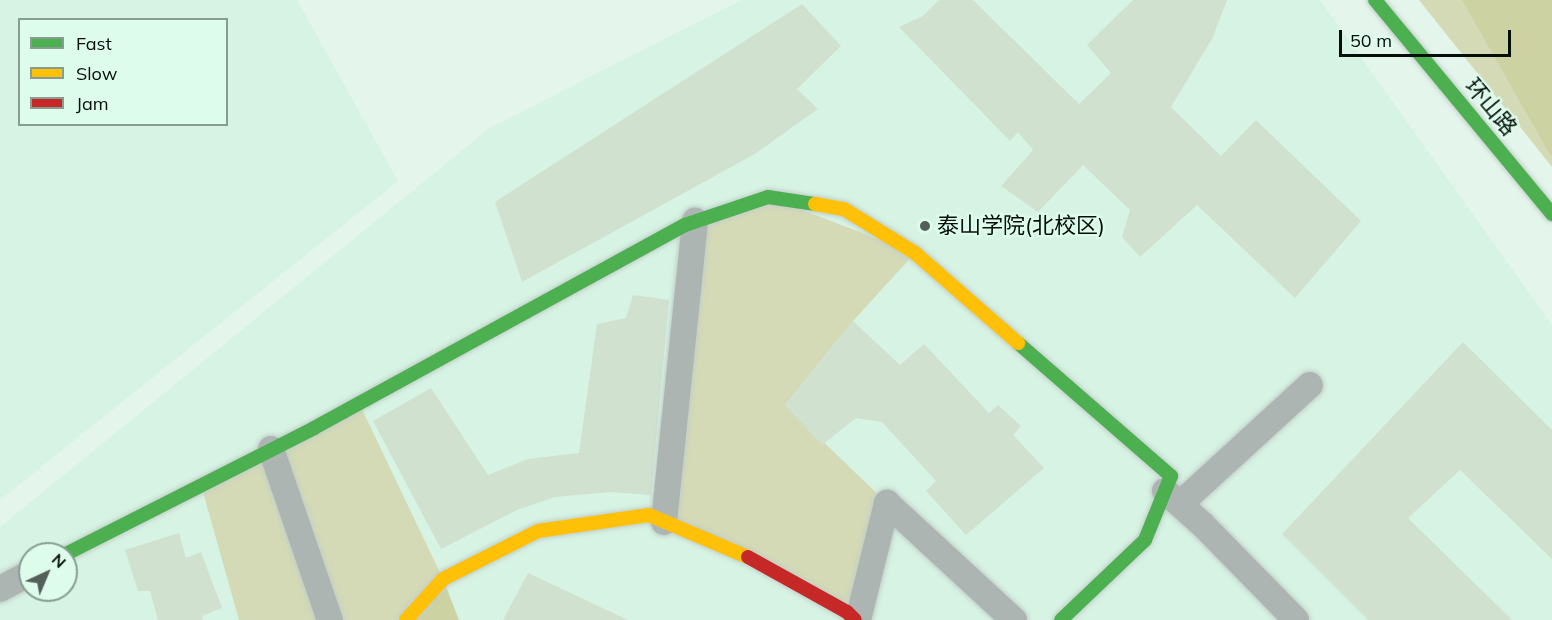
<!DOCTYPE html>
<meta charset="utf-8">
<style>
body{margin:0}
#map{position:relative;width:1552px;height:620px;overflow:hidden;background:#e4f5ec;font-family:Mulish,"Noto Sans SC",sans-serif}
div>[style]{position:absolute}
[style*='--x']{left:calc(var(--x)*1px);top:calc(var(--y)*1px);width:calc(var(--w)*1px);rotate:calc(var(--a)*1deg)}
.built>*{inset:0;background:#d6f3e4}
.green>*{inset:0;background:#d4dab6}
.forest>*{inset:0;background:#cdd2a3}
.building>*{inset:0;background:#d1e1cf}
.roads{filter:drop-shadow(0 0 2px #c2cec8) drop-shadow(0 0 2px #c2cec8)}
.street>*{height:26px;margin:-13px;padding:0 13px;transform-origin:13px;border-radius:13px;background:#adb5b2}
.fast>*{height:14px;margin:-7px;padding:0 7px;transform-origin:7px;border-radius:7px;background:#4caf50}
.slow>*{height:14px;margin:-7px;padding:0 7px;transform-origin:7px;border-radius:7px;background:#ffc107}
.jam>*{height:14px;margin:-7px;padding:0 7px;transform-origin:7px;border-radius:7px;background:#c62828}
.dots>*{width:16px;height:16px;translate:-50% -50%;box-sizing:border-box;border:3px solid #ddfceb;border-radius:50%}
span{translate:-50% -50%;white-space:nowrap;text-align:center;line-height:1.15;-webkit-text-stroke:4.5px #ddfceb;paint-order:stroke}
.street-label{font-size:22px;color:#050e09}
.poi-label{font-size:22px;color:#050e09}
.left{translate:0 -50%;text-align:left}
.legend{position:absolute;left:18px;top:18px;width:210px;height:108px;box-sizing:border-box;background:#ddfceb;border:2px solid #879d91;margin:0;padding:8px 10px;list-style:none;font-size:18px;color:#050e09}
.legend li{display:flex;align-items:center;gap:12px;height:30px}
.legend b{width:30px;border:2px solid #879d91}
.north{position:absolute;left:18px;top:542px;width:60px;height:60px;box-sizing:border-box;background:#ddfceb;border:2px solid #879d91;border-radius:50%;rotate:44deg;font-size:16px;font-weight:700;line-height:24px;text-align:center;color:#050e09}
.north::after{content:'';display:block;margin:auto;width:21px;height:27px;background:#535f58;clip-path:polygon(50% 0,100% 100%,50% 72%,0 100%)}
.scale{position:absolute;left:1339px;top:30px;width:172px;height:27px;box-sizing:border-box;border:3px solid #050e09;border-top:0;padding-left:8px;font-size:18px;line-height:21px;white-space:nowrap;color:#050e09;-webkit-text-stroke:4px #ddfceb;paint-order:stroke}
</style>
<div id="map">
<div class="built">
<div style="clip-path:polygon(evenodd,0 0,297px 0,398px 181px,0 500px,0 0,20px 20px,226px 20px,226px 124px,20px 124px,20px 20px)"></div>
<div style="clip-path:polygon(evenodd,742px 0,1320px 0,1552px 325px,1552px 620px,0 620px,0 527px,491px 127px,742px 0,30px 554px,66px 554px,66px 590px,30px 590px,30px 554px)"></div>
</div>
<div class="green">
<div style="clip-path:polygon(1419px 0,1552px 0,1552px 167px)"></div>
<div style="clip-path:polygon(768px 197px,915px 253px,853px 321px,785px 405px,887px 503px,847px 612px,664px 522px,695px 221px)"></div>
<div style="clip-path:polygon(359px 403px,443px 579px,400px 620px,239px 620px,201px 485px)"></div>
</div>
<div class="forest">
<div style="clip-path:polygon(1462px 0,1552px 0,1552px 157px,1549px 153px)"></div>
<div style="clip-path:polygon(443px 579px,459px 620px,406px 620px)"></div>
</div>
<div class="building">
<div style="clip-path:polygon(939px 0,973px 0,1079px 104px,1111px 73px,1087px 45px,1133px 0,1227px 0,1213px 37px,1171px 107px,1221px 156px,1256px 120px,1361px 221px,1295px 298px,1197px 205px,1140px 257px,1122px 237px,1130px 210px,1083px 165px,1038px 212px,1001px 186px,1033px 150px,1018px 132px,1010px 141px,899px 27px,923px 16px)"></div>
<div style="clip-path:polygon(802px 4px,841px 46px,797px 89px,818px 109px,753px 155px,522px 282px,495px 202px)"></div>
<div style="clip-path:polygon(633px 295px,669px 300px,651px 495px,610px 492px,555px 497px,517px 510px,441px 549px,373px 421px,431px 388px,488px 475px,528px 459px,579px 453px,597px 324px,626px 318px)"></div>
<div style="clip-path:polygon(853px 321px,900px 365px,924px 344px,989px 413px,998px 405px,1021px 426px,1013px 435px,1044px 468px,966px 535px,926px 491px,936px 481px,882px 422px,856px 418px,822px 445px,785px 405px)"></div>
<div style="clip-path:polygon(1463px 342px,1552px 430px,1552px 559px,1460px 470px,1408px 518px,1512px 620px,1368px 620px,1282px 534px)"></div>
<div style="clip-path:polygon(179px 533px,186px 558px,201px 552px,222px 608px,202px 616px,203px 620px,158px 620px,150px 591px,138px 591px,125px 550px)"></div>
<div style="clip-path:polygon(528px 573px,628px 620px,503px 620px)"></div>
</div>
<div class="roads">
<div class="street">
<div style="--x:271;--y:449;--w:181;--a:71"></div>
<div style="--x:1165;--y:491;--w:51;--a:41.8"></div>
<div style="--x:1203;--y:525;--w:133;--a:45.6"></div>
<div style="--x:1180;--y:504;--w:176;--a:-42.5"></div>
<div style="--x:664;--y:522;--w:303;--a:-84.1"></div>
<div style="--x:0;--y:589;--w:34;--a:-28"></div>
<div style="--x:858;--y:620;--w:121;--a:-76.1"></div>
<div style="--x:887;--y:503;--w:173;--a:42.7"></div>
</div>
<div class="fast">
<div style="--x:1375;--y:0;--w:278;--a:50.4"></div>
<div style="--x:1018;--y:343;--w:203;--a:41"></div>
<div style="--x:1171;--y:476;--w:69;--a:112.1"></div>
<div style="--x:1145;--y:540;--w:116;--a:136.4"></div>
<div style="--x:66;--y:554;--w:278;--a:-26.9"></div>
<div style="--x:314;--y:428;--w:423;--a:-28.7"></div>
<div style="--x:685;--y:225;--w:88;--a:-18.6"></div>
<div style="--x:768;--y:197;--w:48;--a:8.5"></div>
</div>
<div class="slow">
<div style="--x:815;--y:204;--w:29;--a:10"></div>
<div style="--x:844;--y:209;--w:84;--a:31.8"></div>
<div style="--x:915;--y:253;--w:137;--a:41.1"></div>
<div style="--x:406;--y:620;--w:55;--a:-47.9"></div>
<div style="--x:443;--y:579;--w:106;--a:-26.8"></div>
<div style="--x:538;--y:531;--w:112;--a:-8.2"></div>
<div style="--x:649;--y:515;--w:108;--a:23"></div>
</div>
<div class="jam">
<div style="--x:748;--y:557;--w:113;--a:29.1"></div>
<div style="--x:847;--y:612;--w:11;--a:45"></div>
</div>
</div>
<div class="dots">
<div style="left:925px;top:226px;background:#535f58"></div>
</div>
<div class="street-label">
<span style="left:1491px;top:107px;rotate:50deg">环山路</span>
</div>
<div class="poi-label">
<span class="left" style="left:937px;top:226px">泰山学院(北校区)</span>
</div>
<ul class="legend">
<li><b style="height:8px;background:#4caf50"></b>Fast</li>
<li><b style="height:8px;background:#ffc107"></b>Slow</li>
<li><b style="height:8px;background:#c62828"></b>Jam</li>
</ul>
<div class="north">N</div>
<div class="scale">50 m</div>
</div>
